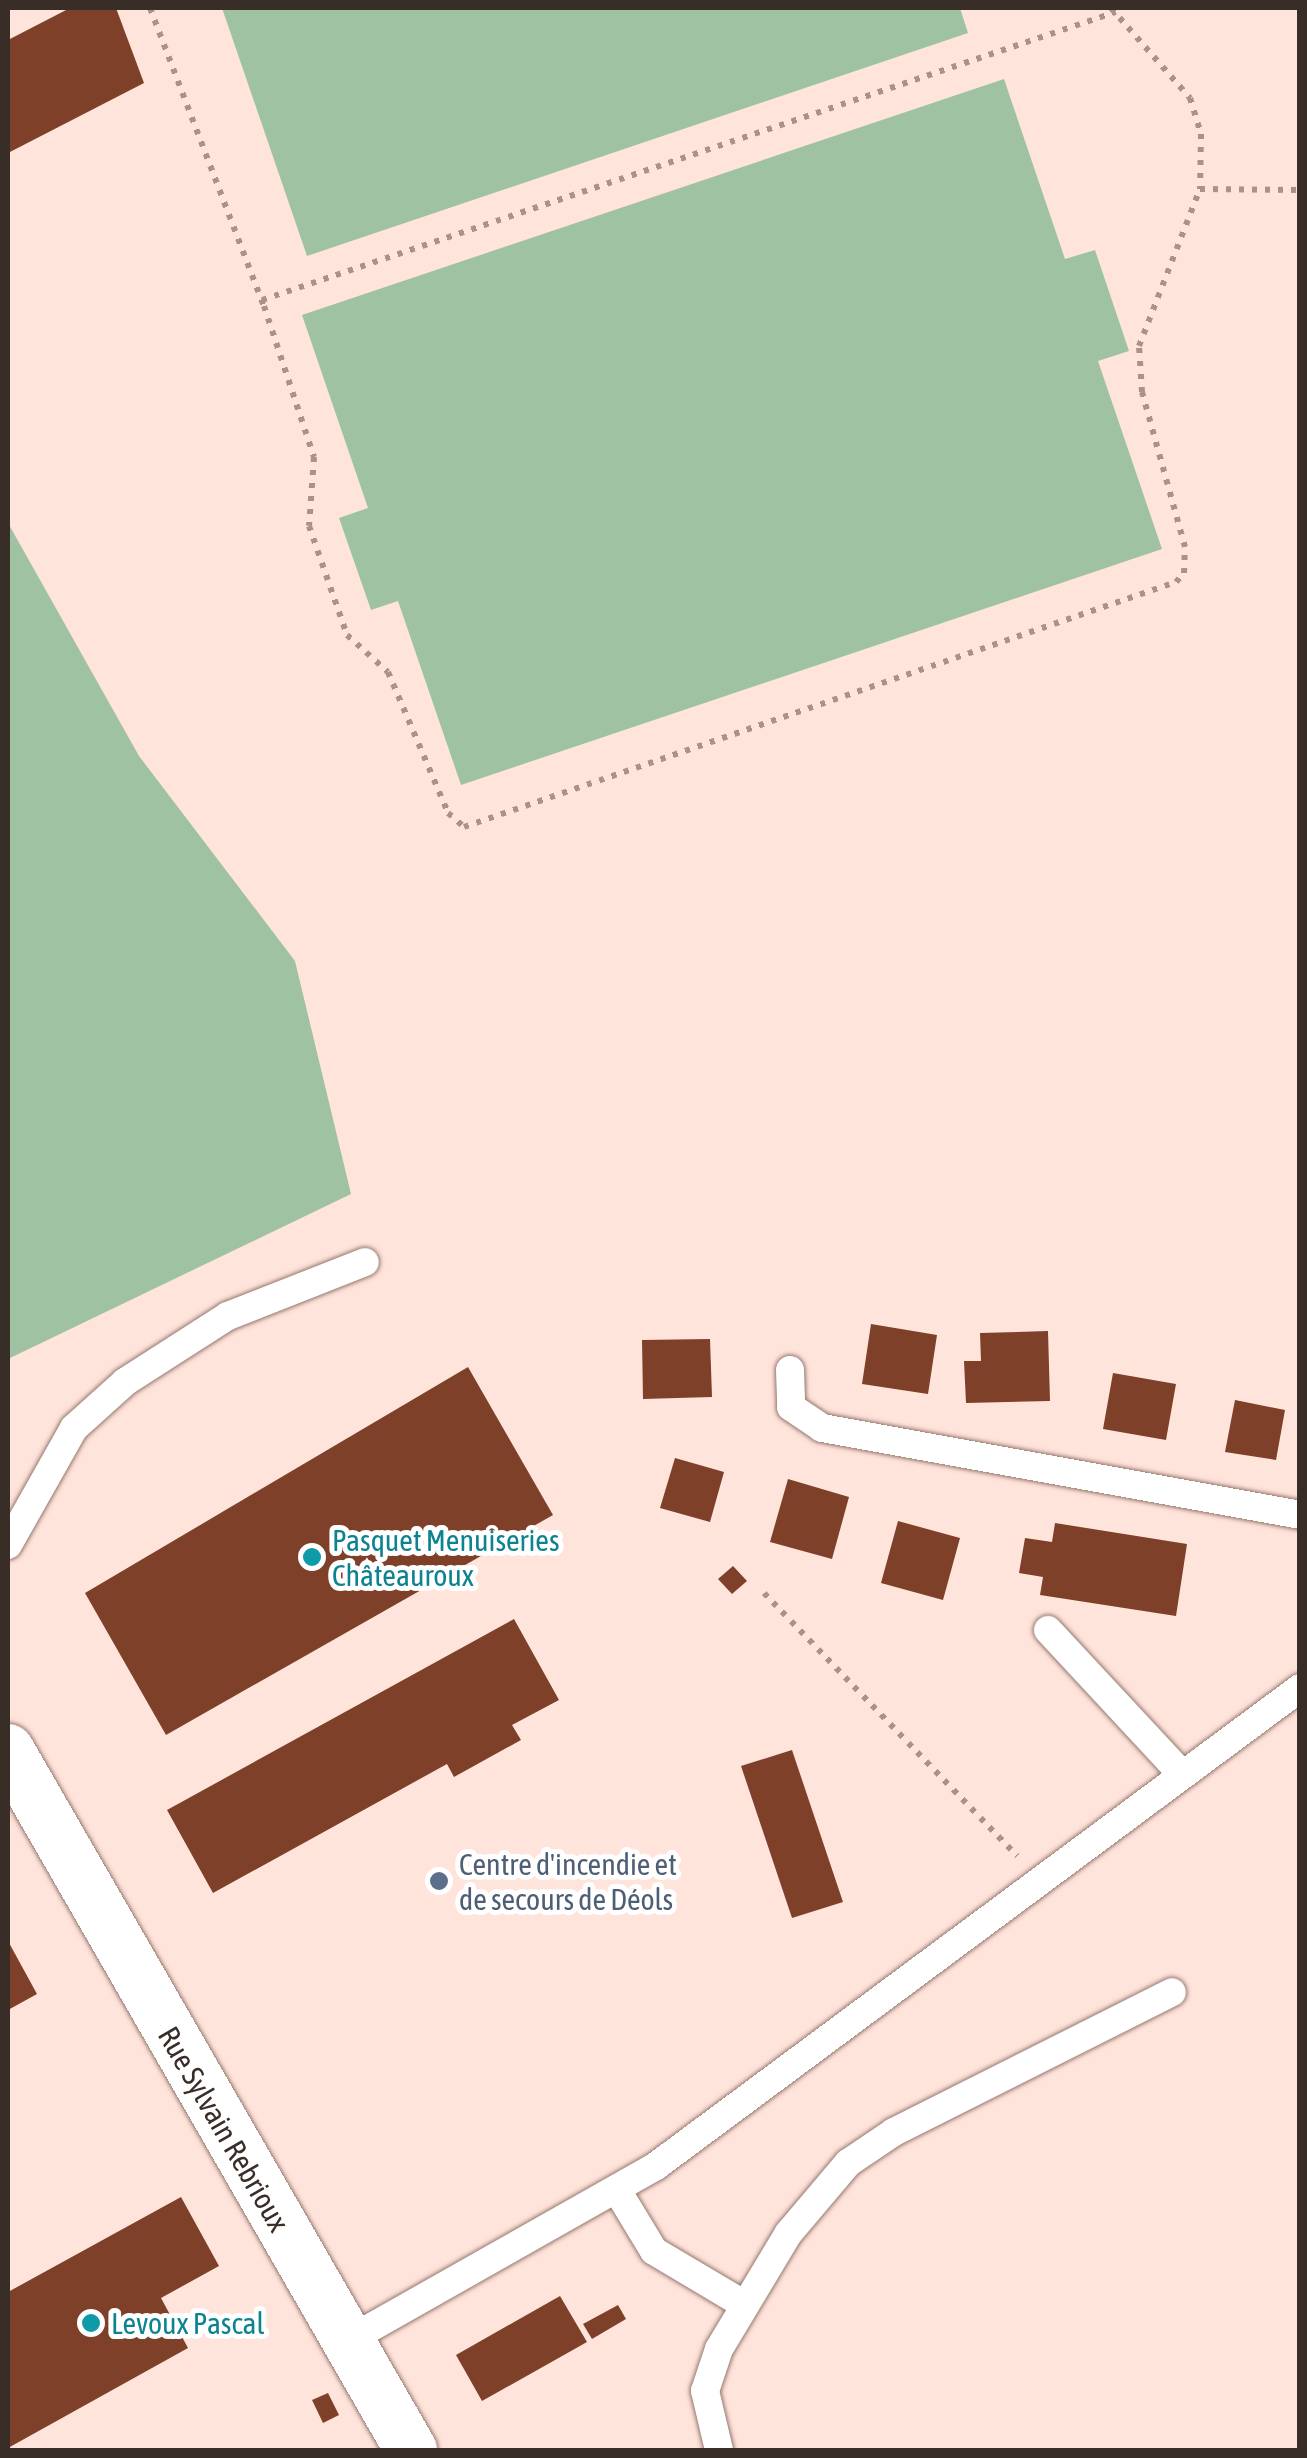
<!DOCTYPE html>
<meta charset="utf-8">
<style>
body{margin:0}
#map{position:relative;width:1307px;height:2458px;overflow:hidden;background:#ffe4db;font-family:"Asap Condensed",sans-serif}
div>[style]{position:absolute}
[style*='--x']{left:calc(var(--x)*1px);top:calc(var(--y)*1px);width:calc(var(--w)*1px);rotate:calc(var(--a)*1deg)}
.green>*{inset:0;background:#9fc3a2}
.building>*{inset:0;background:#7e4029}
.path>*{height:6px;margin-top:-3px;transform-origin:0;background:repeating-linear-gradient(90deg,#a7938c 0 5px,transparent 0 13px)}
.roads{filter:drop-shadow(0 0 2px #95786e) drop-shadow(0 0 2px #95786e)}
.lane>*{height:28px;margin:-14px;padding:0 14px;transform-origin:14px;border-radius:14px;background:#fff}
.street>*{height:52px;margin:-26px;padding:0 26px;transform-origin:26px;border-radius:26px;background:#fff}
.dots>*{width:28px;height:28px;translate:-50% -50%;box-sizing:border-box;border:5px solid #fff;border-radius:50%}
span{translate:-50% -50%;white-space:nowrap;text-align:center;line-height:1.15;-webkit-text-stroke:10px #fff;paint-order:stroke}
.culture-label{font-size:30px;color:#0d838f}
.left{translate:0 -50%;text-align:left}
.service-label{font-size:30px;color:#4e5e75}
.street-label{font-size:30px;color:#392d28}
.frame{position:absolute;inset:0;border:10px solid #392d28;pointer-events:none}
</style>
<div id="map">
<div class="green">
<div style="clip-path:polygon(222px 8px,960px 8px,968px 33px,307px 256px)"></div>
<div style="clip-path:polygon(1004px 79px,1065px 259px,1095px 250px,1129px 351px,1098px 361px,1162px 549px,461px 785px,398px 601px,371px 610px,339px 518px,368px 508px,302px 315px)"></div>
<div style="clip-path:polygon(8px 523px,139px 756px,295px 961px,351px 1194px,8px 1359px)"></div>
</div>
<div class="building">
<div style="clip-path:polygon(70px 8px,116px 8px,144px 83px,8px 153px,8px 40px)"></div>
<div style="clip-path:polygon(871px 1324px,937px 1335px,928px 1394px,862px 1384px)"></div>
<div style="clip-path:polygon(1048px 1331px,1050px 1401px,966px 1403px,964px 1361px,981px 1361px,980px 1333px)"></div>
<div style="clip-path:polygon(710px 1339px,712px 1397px,643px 1399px,642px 1340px)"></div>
<div style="clip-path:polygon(468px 1367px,553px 1515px,166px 1735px,85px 1593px)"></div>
<div style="clip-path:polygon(1113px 1373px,1176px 1384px,1166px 1440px,1103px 1429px)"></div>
<div style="clip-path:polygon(1235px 1400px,1285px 1410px,1276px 1460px,1225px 1452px)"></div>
<div style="clip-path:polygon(675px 1458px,724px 1472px,710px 1522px,660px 1508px)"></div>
<div style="clip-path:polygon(788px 1479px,849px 1497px,832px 1559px,770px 1542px)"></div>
<div style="clip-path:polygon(898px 1521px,960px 1538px,943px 1600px,881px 1583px)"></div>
<div style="clip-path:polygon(1055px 1523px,1187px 1544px,1176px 1616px,1040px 1595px,1043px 1577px,1019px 1573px,1025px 1538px,1052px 1542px)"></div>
<div style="clip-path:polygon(733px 1566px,747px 1581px,732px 1594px,718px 1579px)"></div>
<div style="clip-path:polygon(514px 1619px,559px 1700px,512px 1725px,521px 1740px,454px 1777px,447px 1764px,213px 1893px,167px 1810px)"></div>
<div style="clip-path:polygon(792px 1750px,843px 1902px,792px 1918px,741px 1766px)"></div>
<div style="clip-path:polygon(8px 1941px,37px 1994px,8px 2010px)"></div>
<div style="clip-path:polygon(181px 2197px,219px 2266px,161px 2298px,188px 2348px,8px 2448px,8px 2292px)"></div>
<div style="clip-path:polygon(560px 2296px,587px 2342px,482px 2401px,456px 2355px)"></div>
<div style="clip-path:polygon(618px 2305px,626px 2319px,592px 2339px,583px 2324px)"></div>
<div style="clip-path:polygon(328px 2393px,339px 2415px,323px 2423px,312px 2400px)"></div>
</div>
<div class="path">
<div style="--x:150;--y:8;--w:319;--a:69.1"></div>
<div style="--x:264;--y:306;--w:159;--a:71.7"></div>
<div style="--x:314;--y:457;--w:69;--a:94.1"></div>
<div style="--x:309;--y:526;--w:115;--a:70.8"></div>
<div style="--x:347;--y:635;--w:55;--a:42.1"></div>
<div style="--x:388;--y:672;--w:153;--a:66.9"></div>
<div style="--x:448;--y:813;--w:21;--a:41"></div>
<div style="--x:464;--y:827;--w:753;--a:-18.99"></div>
<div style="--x:1176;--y:582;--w:12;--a:-48"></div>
<div style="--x:1184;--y:573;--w:26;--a:-88"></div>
<div style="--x:1185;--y:547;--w:161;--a:-105.5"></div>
<div style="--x:1142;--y:392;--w:46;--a:-93.7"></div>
<div style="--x:1139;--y:346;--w:168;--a:-68.8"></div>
<div style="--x:1111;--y:8;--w:120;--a:48.7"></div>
<div style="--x:1190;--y:98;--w:38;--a:73"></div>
<div style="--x:1201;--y:134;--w:55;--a:91"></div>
<div style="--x:1200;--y:189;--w:100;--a:0.6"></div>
<div style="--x:262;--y:300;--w:901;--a:-18.64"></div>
<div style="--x:764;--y:1593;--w:365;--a:46.1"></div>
</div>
<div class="roads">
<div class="lane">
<div style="--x:790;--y:1370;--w:37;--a:88"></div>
<div style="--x:791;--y:1407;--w:37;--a:34"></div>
<div style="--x:822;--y:1428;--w:486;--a:10.3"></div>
<div style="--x:8;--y:1545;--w:134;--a:-60.6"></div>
<div style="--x:74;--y:1428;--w:69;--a:-42"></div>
<div style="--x:125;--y:1382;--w:122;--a:-32.7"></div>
<div style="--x:228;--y:1316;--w:147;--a:-21.5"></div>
<div style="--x:1048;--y:1630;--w:194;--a:47.1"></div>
<div style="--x:617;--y:2190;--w:71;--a:58.8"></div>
<div style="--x:654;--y:2251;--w:106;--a:30.7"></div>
<div style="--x:347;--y:2341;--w:355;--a:-29.5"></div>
<div style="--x:656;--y:2166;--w:802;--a:-36.58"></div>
<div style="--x:719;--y:2450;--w:61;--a:-103.3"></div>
<div style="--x:705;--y:2391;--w:44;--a:-71.6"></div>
<div style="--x:719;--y:2349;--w:134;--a:-59"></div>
<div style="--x:788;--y:2234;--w:93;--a:-49.8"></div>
<div style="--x:848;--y:2163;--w:55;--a:-34"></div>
<div style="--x:894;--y:2132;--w:311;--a:-26.7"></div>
</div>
<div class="street">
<div style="--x:8;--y:1750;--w:808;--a:60.07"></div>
</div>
</div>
<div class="dots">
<div style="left:312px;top:1557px;background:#0f9aa8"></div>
<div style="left:439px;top:1881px;background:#5c6f8a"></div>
<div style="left:91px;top:2323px;background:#0f9aa8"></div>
</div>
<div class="culture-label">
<span class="left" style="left:332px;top:1557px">Pasquet Menuiseries<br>Châteauroux</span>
<span class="left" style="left:111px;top:2323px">Levoux Pascal</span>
</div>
<div class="service-label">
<span class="left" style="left:459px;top:1881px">Centre d'incendie et<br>de secours de Déols</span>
</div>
<div class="street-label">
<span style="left:224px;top:2129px;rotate:60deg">Rue Sylvain Rebrioux</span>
</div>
<div class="frame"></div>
</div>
